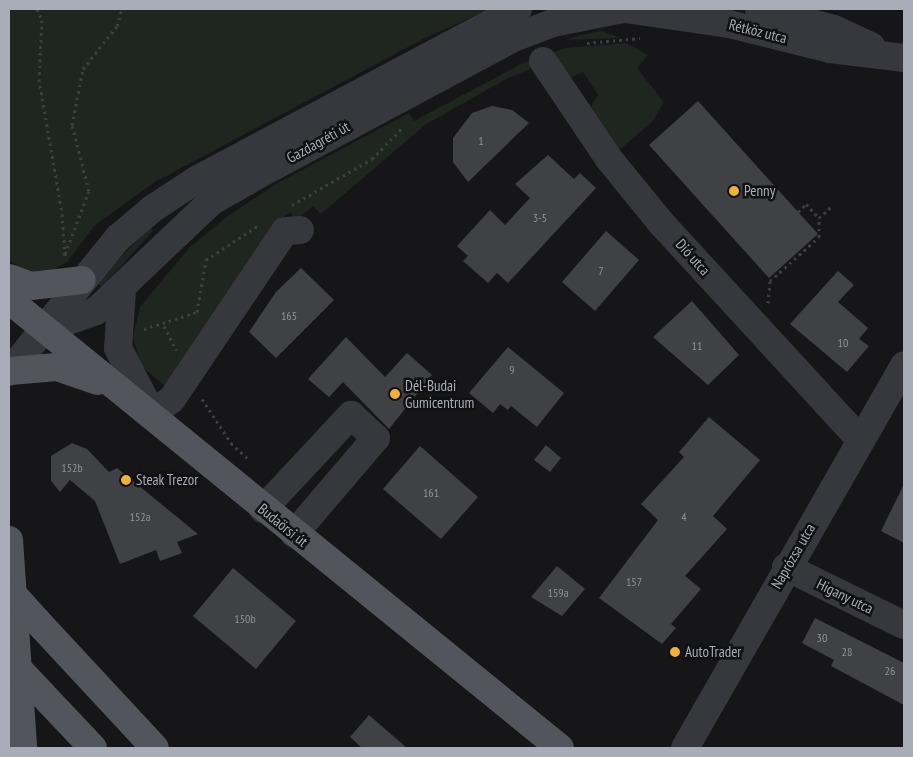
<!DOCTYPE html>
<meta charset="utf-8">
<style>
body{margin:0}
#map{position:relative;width:913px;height:757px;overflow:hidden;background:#161618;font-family:"PT Sans Narrow",sans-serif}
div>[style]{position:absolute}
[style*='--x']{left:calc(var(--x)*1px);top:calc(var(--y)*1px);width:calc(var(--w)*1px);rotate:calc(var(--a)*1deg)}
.green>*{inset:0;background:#1e261f}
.building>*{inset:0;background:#404145}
.path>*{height:3px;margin-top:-1.5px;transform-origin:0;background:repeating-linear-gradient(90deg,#3d3f44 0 2.5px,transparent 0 6.5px)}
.minor>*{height:28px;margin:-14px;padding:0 14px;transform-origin:14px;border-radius:14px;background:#37383d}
.major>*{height:28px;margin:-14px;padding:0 14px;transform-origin:14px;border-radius:14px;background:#53555c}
.major-bridge>*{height:28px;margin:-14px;padding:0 14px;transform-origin:14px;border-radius:14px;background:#53555c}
.dots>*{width:14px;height:14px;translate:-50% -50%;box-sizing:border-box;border:2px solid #111113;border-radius:50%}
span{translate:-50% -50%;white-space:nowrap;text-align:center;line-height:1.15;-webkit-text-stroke:5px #111113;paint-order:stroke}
.number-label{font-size:12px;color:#8e929b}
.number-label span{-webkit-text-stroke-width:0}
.street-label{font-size:15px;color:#a8adb8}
.poi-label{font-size:15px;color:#a8adb8}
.left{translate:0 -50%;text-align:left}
.frame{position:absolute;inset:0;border:10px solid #a8adb8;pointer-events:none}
</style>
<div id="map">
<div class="green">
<div style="clip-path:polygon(9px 9px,489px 9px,423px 39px,155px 182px,95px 225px,67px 262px,47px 273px,30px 275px,9px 260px)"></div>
<div style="clip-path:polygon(602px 31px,621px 38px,566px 40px,580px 35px)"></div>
<div style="clip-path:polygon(626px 43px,648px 55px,637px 68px,664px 102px,652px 122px,618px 151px,588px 112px,598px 95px,583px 72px,570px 78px,554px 59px,506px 79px,425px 125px,321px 214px,313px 206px,296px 220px,290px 212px,278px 221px,168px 388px,141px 366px,133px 337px,140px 307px,190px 247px,228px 216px,276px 184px,409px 113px,414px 121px,523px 63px,566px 48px)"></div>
<div style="clip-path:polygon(151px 227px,153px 231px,102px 287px,96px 282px)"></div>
</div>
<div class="building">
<div style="clip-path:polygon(698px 101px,818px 234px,769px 278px,649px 145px)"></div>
<div style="clip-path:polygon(492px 106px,512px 110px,529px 123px,468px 182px,453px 162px,453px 138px,472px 113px)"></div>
<div style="clip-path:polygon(548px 155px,574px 179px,580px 173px,596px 188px,508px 283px,497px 273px,488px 283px,463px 261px,468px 256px,457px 246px,490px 210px,505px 225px,530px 198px,515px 184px)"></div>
<div style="clip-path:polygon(606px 231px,639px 260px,595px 311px,562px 282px)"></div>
<div style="clip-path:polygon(301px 268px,334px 300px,276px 358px,249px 332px,276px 292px)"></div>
<div style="clip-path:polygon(838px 271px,854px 285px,838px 302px,868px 328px,859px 339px,869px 346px,847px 372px,790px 324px)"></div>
<div style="clip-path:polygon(692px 301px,739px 355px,708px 385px,653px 337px)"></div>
<div style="clip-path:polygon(346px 337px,385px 377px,407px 353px,432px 375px,389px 429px,343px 382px,329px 397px,308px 379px)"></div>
<div style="clip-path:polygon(508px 347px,564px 393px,537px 427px,511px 406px,508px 410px,500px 404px,493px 413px,469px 393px)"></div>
<div style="clip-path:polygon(709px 417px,760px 460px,713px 516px,727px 529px,685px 576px,701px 589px,671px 624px,676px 628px,662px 644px,599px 598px,658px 520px,641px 504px,684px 457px,679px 452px)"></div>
<div style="clip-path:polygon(72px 443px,87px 449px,109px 472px,117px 468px,198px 534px,177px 542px,182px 553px,160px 561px,156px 550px,120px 564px,95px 501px,70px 480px,60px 492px,51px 481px,51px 456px)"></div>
<div style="clip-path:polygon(546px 445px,561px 458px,550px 472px,534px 460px)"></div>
<div style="clip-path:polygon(420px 446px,478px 497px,441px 539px,383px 489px)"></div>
<div style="clip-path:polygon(904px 484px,904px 543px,881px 531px)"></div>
<div style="clip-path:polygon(557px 566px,585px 589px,562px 616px,531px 597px)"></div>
<div style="clip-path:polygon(233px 568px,296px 621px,256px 669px,193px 616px)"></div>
<div style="clip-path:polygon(815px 618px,904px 663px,904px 705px,831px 666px,834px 660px,802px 643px)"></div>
<div style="clip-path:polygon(369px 715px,407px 748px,362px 748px,350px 737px)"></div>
</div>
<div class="path">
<div style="--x:37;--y:9;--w:12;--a:66"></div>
<div style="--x:42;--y:20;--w:59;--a:92.9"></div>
<div style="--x:39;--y:79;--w:137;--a:80.3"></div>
<div style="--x:62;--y:214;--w:43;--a:86"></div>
<div style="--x:587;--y:43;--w:53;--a:-5.4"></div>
<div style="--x:292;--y:205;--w:92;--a:-29.9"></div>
<div style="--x:372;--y:159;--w:45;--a:-45.9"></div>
<div style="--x:798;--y:212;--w:11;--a:-45"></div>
<div style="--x:806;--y:204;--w:19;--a:47"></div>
<div style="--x:65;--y:254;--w:67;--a:-69.1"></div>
<div style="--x:89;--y:191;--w:68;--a:-104.4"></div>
<div style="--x:72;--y:125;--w:57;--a:-78.9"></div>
<div style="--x:83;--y:69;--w:55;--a:-51.7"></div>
<div style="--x:117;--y:26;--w:18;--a:-74"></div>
<div style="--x:768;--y:303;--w:22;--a:-85"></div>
<div style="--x:770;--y:281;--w:66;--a:-41.9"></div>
<div style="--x:819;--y:237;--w:19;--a:-90"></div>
<div style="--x:819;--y:218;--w:16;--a:-43"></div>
<div style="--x:164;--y:326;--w:27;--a:63"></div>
<div style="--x:144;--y:329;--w:56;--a:-17.8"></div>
<div style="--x:197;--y:312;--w:53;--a:-80.2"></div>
<div style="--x:206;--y:260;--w:64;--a:-33.4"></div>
<div style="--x:202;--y:399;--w:53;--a:56.6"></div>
<div style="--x:231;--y:443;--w:26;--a:43"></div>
</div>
<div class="minor">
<div style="--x:625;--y:9;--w:105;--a:8.2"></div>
<div style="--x:729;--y:24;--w:104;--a:13.9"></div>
<div style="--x:830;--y:49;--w:75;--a:6.9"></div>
<div style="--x:759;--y:9;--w:78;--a:14.9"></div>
<div style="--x:834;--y:29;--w:41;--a:24.7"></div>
<div style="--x:543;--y:61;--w:118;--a:56"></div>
<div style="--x:609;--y:159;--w:84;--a:50.8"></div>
<div style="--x:662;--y:224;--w:292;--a:47.4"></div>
<div style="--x:122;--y:290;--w:58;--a:93.9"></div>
<div style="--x:118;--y:348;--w:74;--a:62.7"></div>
<div style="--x:152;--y:414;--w:25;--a:-37"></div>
<div style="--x:172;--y:399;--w:202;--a:-56.1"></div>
<div style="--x:285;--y:231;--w:15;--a:-4"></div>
<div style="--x:46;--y:329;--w:53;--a:-19.8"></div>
<div style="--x:96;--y:311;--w:158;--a:-43.5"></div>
<div style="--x:211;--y:202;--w:52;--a:-30"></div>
<div style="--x:256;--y:176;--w:289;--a:-28.2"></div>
<div style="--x:511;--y:39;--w:45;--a:-20.9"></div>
<div style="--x:553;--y:23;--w:71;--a:-11.3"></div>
<div style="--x:9;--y:372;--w:173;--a:-50.9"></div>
<div style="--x:118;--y:238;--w:45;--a:-40.5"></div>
<div style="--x:152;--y:209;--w:53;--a:-33.4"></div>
<div style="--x:196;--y:180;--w:365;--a:-28"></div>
<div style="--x:263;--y:509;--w:129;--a:-46.9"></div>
<div style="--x:351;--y:415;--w:34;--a:43"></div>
<div style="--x:376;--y:438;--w:126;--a:130.5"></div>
<div style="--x:786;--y:567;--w:131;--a:26.2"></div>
<div style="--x:685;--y:748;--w:441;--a:-60.2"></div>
</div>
<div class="major">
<div style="--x:9;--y:278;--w:23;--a:20"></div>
<div style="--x:31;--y:286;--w:51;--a:-6.7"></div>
<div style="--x:9;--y:300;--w:710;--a:39.11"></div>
<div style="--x:10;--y:371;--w:47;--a:-4.9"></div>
<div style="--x:57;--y:367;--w:43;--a:18.9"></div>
<div style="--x:9;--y:540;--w:208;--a:86.1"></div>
<div style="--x:37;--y:621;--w:173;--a:47.1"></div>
<div style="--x:42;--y:694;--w:74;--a:46.6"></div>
</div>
<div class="major-bridge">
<div style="--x:9;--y:590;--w:42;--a:47.9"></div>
<div style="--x:9;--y:659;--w:48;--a:46.7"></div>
</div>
<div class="dots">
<div style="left:734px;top:191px;background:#f2b134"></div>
<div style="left:395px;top:394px;background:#f2b134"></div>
<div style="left:126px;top:480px;background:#f2b134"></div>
<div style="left:675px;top:652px;background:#f2b134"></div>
</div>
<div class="number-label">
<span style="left:481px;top:141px">1</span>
<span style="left:540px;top:218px">3-5</span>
<span style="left:601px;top:271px">7</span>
<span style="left:289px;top:316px">165</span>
<span style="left:843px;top:343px">10</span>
<span style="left:697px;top:346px">11</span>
<span style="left:512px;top:370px">9</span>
<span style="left:72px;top:468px">152b</span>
<span style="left:431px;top:493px">161</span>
<span style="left:140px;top:517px">152a</span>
<span style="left:684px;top:517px">4</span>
<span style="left:634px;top:582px">157</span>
<span style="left:558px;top:593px">159a</span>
<span style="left:245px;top:619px">150b</span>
<span style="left:822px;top:638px">30</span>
<span style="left:847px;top:652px">28</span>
<span style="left:890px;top:671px">26</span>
</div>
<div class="street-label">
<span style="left:758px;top:31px;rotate:14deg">Rétköz utca</span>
<span style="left:318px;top:142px;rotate:-29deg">Gazdagréti út</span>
<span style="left:693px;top:257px;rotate:48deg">Dió utca</span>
<span style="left:283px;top:525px;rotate:39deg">Budaörsi út</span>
<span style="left:793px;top:556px;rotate:-60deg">Naprózsa utca</span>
<span style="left:845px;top:596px;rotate:26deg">Higany utca</span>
</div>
<div class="poi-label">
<span class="left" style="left:744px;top:191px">Penny</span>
<span class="left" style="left:405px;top:394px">Dél-Budai<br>Gumicentrum</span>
<span class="left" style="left:136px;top:480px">Steak Trezor</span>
<span class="left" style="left:685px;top:652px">AutoTrader</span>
</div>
<div class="frame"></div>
</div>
